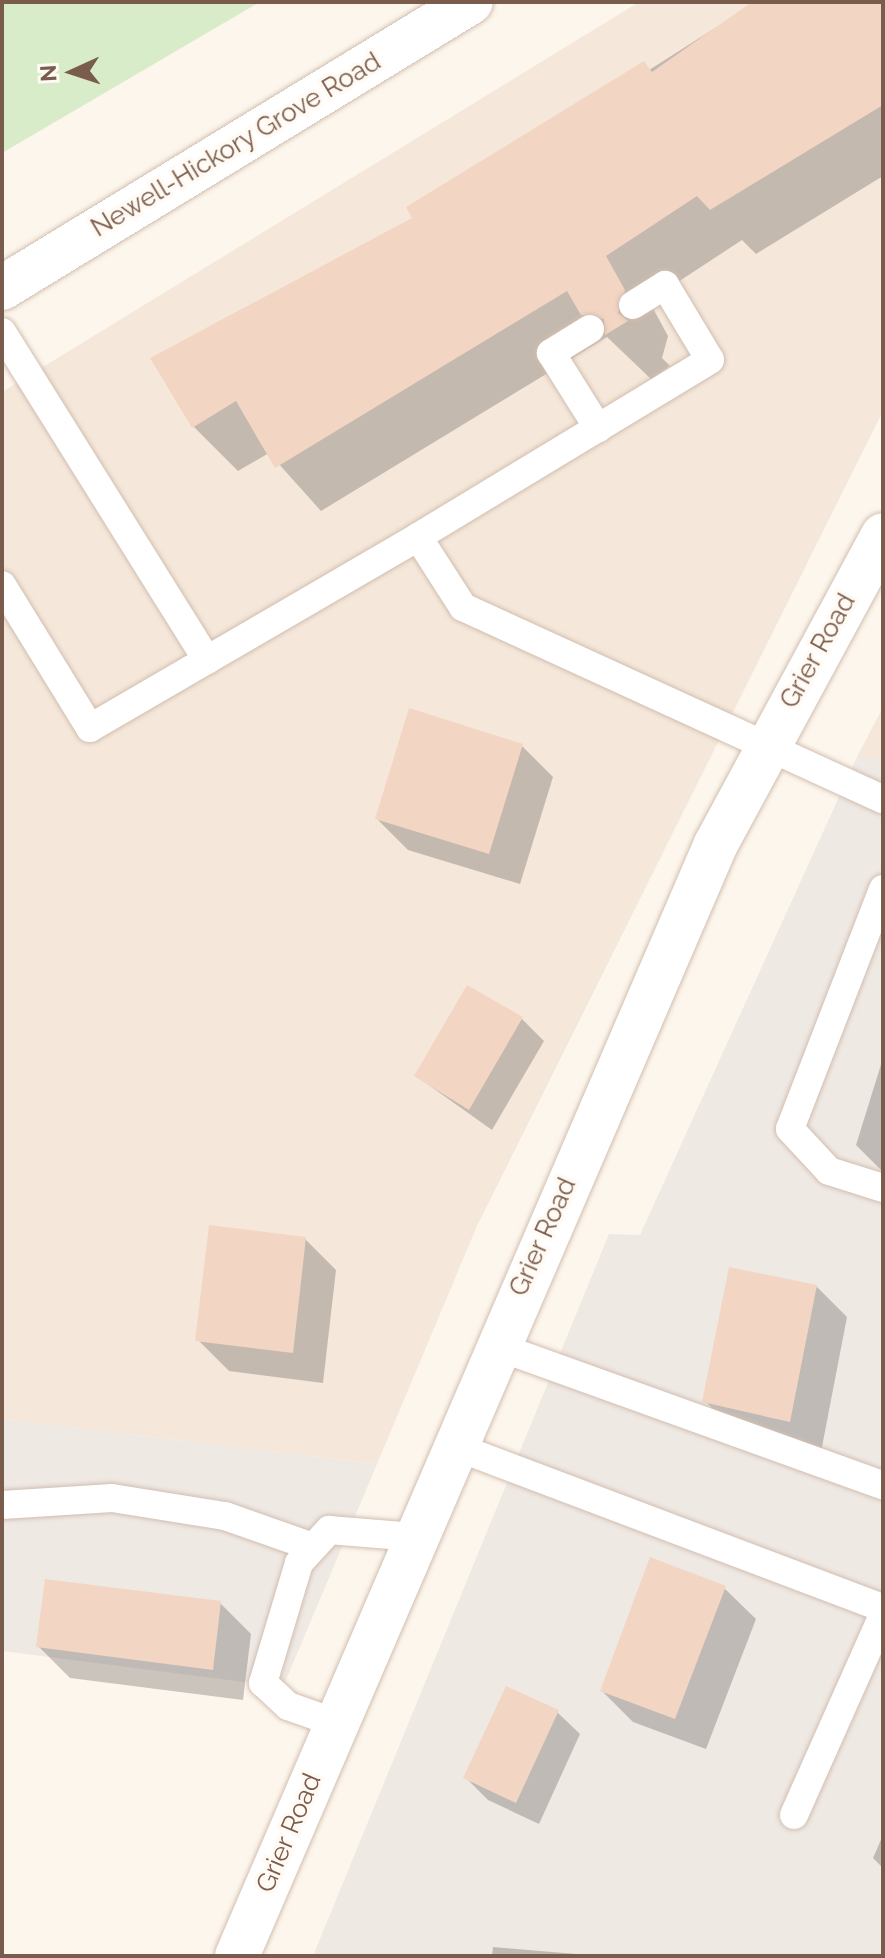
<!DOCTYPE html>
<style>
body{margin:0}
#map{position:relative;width:885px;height:1958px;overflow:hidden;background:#fdf6ec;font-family:Raleway,sans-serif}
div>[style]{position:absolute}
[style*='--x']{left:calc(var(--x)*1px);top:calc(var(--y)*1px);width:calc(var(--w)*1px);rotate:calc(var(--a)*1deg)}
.residential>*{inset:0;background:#f5e8da}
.industrial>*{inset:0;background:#efe9e4}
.green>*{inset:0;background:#d8ecc9}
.shadow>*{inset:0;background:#0003}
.building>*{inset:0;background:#f3d5c3}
.roads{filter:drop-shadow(0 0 2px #d1beb0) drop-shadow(0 0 2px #d1beb0)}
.service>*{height:28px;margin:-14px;padding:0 14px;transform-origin:14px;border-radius:14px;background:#fff}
.minor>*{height:44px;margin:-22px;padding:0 22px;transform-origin:22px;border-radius:22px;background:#fff}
.tertiary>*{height:44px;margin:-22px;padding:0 22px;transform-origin:22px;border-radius:22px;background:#fff}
span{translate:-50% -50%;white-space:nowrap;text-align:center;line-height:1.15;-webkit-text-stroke:7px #fffaf3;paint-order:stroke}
.street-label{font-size:26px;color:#7a5c4d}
.frame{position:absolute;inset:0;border:4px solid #7a5c4d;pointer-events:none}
.north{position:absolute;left:32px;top:32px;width:80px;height:80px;-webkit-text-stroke:6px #fffaf3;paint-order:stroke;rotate:267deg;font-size:22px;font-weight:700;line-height:32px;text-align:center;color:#7a5c4d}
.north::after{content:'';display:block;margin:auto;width:28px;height:36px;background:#7a5c4d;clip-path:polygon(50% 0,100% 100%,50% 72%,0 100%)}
</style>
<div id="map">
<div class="residential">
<div style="clip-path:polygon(639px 2px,883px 2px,883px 411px,477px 1226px,377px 1464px,2px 1419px,2px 392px)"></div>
<div style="clip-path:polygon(883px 707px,883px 759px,858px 755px)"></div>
</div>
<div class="industrial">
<div style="clip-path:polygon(858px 755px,883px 759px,883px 1956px,313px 1956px,609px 1234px,640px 1235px)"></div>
<div style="clip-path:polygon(2px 1419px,377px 1464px,283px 1687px,2px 1651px)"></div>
</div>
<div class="green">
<div style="clip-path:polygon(2px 2px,260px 2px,2px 153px)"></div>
</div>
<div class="shadow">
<div style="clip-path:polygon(756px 2px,883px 2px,883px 176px,756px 254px,742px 240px,649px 301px,668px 336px,662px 358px,670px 366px,651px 379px,607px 337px,321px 511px,269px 453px,238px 471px,194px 427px,153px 358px,415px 219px)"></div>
<div style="clip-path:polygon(522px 746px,553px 777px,520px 884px,408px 850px,377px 819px)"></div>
<div style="clip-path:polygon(522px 1019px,544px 1041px,492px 1130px,416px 1076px)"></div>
<div style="clip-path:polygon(883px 1058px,883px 1172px,856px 1145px)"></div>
<div style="clip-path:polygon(305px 1239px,336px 1270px,323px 1383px,229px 1371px,198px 1340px)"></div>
<div style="clip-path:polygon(816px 1286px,847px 1317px,821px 1452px,736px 1433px,705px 1401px)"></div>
<div style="clip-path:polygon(724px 1588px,756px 1619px,706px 1749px,633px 1722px,602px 1691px)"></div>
<div style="clip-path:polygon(220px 1603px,251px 1634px,243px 1700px,70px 1678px,39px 1647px)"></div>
<div style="clip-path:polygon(557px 1712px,580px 1734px,539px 1824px,488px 1800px,466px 1778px)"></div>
<div style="clip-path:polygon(883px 1835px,883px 1868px,873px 1858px)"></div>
<div style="clip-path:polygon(493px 1947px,600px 1956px,492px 1956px)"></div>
</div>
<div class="building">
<div style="clip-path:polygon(752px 2px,883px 2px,883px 105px,710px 210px,697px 196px,606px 256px,625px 290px,618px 313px,628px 321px,605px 335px,604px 319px,581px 315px,567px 291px,275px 468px,236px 401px,192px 428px,150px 358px,412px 218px,406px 207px,644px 61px,652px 72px)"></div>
<div style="clip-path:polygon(409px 708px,523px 744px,489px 854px,375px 819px)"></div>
<div style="clip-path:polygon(467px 985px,523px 1017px,469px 1110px,414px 1076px)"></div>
<div style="clip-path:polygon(209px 1225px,306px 1237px,293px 1353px,195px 1341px)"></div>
<div style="clip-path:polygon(729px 1267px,817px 1285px,790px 1422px,702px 1402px)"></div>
<div style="clip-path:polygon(650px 1557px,726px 1586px,675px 1719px,600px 1691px)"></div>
<div style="clip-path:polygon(45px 1579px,221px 1601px,213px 1670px,36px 1647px)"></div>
<div style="clip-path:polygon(506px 1686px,559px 1710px,516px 1803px,463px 1778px)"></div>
</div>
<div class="roads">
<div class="service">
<div style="--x:633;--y:305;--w:38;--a:-32"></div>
<div style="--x:665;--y:285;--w:87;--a:59"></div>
<div style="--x:710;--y:360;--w:341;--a:148.8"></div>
<div style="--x:418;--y:537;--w:83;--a:57.3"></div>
<div style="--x:463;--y:607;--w:462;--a:24.6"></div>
<div style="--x:590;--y:329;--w:46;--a:148.4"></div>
<div style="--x:551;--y:353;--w:89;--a:57.9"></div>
<div style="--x:2;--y:332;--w:387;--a:58"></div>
<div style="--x:2;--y:585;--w:168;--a:58.4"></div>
<div style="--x:90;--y:728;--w:380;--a:-30.2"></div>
<div style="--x:883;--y:889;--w:257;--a:111.2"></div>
<div style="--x:790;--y:1129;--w:57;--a:47.1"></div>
<div style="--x:829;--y:1171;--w:57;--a:17.5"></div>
<div style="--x:496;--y:1346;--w:411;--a:19.8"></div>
<div style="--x:454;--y:1446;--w:459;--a:20.7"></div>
<div style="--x:2;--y:1505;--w:110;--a:-3.6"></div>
<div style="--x:112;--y:1498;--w:114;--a:9.1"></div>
<div style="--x:225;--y:1516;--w:93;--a:19.4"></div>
<div style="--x:336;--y:1723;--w:51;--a:-160.5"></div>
<div style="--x:288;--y:1706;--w:34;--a:-137"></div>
<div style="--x:263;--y:1683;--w:125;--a:-73.3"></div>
<div style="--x:299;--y:1563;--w:45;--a:-47.7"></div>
<div style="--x:329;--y:1530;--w:86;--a:4.7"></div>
<div style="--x:794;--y:1815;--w:219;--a:-66"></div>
</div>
<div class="minor">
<div style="--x:2;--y:288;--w:549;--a:-31.38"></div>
</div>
<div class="tertiary">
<div style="--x:237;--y:1956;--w:1211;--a:-66.7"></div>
<div style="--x:716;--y:844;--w:351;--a:-61.6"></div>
</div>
</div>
<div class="street-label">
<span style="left:236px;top:145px;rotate:-31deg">Newell-Hickory Grove Road</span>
<span style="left:818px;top:651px;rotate:-61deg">Grier Road</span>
<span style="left:543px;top:1237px;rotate:-66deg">Grier Road</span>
<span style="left:289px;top:1833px;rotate:-67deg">Grier Road</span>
</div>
<div class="frame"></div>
<div class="north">N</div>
</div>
